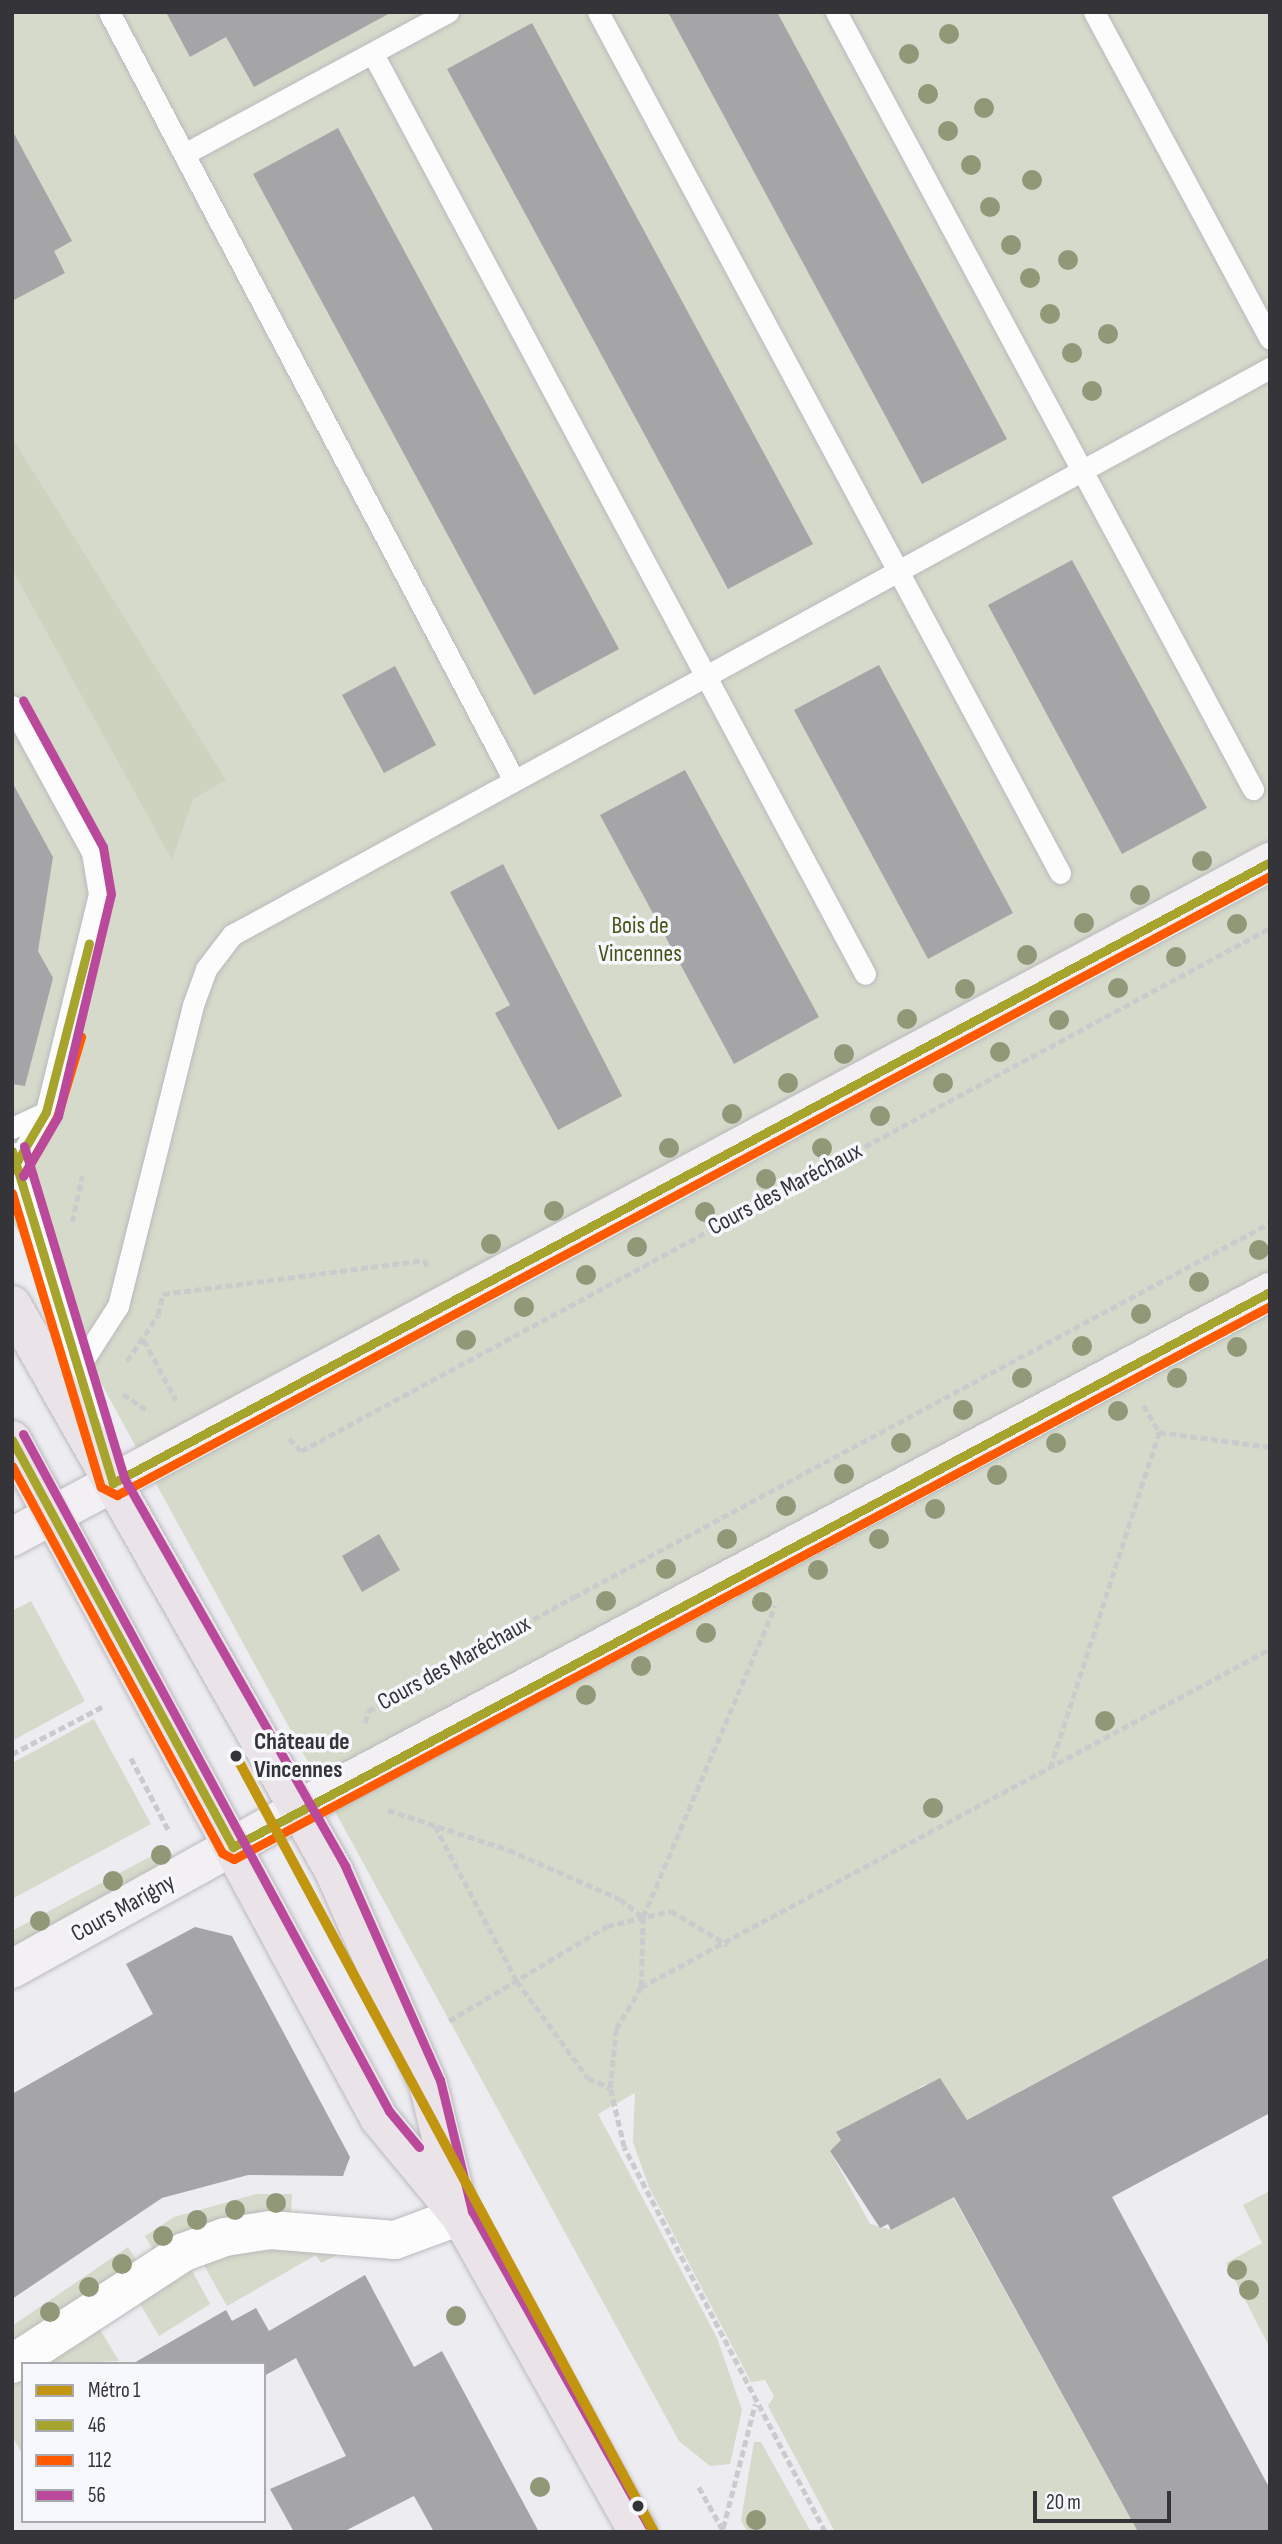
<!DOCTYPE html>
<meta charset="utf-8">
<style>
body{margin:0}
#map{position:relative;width:1282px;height:2544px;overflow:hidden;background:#ececf1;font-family:"Sofia Sans Condensed",sans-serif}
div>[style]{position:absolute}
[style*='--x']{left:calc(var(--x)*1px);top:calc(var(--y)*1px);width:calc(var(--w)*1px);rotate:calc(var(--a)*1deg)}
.green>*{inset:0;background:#d5daca}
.forest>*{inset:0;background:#cdd3bf}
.building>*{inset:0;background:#a5a5a8}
.path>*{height:4.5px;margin-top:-2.25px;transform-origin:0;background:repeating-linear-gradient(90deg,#cacbcd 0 7px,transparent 0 10.5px)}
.roads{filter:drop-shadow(0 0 2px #b9b9bd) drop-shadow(0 0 2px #b9b9bd)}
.lane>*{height:21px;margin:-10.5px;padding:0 10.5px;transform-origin:10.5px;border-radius:10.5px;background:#fcfcfd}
.street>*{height:38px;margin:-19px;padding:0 19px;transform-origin:19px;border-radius:19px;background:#fcfcfd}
.secondary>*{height:38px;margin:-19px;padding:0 19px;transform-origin:19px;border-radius:19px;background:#f3f0f3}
.primary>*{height:38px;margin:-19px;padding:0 19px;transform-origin:19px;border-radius:19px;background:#eae4e9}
.bus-1>*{height:9px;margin:-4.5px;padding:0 4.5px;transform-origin:4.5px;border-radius:4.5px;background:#a7a42e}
.bus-2>*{height:9px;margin:-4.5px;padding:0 4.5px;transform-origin:4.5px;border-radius:4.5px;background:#ff5a00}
.bus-3>*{height:9px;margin:-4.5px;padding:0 4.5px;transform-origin:4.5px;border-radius:4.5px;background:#ba499b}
.metro-1>*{height:10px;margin:-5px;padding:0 5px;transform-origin:5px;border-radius:5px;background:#c29511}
.trees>*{width:20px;height:20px;margin:-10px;border-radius:50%;background:#919878}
.dots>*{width:19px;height:19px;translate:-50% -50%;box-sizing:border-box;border:4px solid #f7f8fe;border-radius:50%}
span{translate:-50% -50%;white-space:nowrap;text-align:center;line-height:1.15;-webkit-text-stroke:7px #f7f8fe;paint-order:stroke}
.park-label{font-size:24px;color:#465315}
.street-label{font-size:24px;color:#353539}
.stop-label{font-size:24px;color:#353539;font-weight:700}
.left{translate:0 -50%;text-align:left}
.frame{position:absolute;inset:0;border:14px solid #353539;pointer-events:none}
.legend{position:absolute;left:21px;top:2362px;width:245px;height:161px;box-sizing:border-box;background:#f7f8fe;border:2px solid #a9aaaf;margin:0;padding:9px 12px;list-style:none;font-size:21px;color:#353539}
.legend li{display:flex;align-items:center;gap:14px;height:35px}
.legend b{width:35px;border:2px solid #a9aaaf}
.scale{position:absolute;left:1033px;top:2491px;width:138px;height:32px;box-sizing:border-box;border:4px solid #353539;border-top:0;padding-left:9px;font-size:21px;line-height:24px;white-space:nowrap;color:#353539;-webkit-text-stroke:5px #f7f8fe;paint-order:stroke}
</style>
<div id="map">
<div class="green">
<div style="clip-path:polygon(12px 12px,1270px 12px,1270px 1957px,957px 2125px,926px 2084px,918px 2088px,922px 2096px,890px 2112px,886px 2106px,878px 2110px,830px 2151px,870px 2224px,892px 2230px,952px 2195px,1138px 2532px,835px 2532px,768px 2406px,774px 2396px,765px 2380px,751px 2382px,649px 2187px,633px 2142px,635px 2093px,598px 2114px,717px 2338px,742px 2410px,730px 2464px,710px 2466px,679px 2441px,12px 1220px)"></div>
<div style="clip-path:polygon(31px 1601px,85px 1701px,12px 1741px,12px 1611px)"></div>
<div style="clip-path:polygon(94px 1719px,151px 1824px,12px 1899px,12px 1763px)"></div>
<div style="clip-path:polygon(168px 1847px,175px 1859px,12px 1947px,12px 1931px)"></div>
<div style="clip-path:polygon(1270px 2191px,1270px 2348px,1226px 2263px,1262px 2243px,1243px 2205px)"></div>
<div style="clip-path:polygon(257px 2194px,292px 2194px,291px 2214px,155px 2253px,145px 2236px,174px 2217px)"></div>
<div style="clip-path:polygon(251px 2246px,347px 2250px,321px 2263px,316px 2255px,227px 2306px,201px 2260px)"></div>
<div style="clip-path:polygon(128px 2247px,139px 2264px,12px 2351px,12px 2326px)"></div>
<div style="clip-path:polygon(190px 2267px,210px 2304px,159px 2336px,139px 2302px)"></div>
<div style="clip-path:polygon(99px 2328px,119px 2361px,43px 2364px)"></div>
<div style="clip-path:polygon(23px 2376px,23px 2455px,12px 2436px,12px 2383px)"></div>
<div style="clip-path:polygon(754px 2442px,761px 2442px,811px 2532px,747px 2532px,741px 2520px)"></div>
</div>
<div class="forest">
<div style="clip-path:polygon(12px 438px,226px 780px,193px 799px,172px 860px,12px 569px)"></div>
</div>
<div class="building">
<div style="clip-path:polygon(166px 12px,392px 12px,254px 87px,226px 37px,190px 57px)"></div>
<div style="clip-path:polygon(668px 12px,777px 12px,1007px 439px,922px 484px)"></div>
<div style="clip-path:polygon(532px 23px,813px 544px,728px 589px,447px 69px)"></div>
<div style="clip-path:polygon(338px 128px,619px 649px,534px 695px,253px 174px)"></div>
<div style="clip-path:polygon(12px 130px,72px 241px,54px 251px,65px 273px,12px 301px)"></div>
<div style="clip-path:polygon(1072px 560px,1207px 808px,1122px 854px,988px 605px)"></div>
<div style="clip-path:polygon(879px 665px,1013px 913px,928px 959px,794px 710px)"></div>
<div style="clip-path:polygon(395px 666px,436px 745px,384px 773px,342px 695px)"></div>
<div style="clip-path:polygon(685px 770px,819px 1017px,734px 1064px,600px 815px)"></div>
<div style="clip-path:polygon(12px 782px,53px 857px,38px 951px,53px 978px,25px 1086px,12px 1084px)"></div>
<div style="clip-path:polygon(503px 864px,622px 1096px,558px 1130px,495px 1013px,510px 1005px,450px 892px)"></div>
<div style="clip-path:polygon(379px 1534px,400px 1570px,362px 1592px,342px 1556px)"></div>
<div style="clip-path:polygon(195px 1927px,232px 1936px,350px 2157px,343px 2176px,248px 2175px,162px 2198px,12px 2299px,12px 2094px,153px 2014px,126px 1964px)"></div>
<div style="clip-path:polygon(1270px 1957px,1270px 2113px,1112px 2197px,1270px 2489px,1270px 2532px,1138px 2532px,954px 2197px,891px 2230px,888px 2224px,880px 2228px,830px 2151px,841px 2140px,836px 2132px,940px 2078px,967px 2120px)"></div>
<div style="clip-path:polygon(365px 2275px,414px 2367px,442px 2351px,539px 2532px,434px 2532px,414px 2496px,343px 2532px,294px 2532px,270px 2489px,346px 2456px,296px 2358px,264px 2376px,264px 2364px,132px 2364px,226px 2310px,232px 2321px,256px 2308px,269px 2331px)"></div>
</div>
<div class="path">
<div style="--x:72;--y:1222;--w:47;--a:-77.7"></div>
<div style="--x:144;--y:1340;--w:68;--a:61.9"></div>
<div style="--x:127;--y:1361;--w:55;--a:-56"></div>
<div style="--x:158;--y:1315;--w:22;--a:-77"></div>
<div style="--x:163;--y:1294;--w:263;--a:-7.4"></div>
<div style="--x:424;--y:1260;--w:8;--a:60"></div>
<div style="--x:123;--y:1394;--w:32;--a:34"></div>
<div style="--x:1144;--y:1405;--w:31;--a:61"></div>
<div style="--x:289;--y:1438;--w:18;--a:47"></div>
<div style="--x:301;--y:1451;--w:1101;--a:-28.36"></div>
<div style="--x:365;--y:1723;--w:12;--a:-76"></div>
<div style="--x:368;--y:1711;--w:235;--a:-29"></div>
<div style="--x:574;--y:1597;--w:790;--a:-28.25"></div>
<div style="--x:12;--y:1754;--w:104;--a:-27.6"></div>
<div style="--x:131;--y:1758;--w:82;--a:62.5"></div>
<div style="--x:1050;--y:1768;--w:353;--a:-72"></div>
<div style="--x:1159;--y:1432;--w:112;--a:7.7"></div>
<div style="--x:388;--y:1810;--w:127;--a:18.3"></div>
<div style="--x:509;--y:1850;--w:121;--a:23.8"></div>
<div style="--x:620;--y:1899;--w:28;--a:38"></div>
<div style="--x:435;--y:1826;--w:175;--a:62.1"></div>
<div style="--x:517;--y:1981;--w:120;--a:53.8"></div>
<div style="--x:588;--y:2078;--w:24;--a:24"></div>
<div style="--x:641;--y:1987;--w:70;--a:-88.4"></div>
<div style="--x:643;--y:1917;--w:338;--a:-67"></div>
<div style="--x:449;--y:2021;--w:184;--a:-31"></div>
<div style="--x:607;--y:1926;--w:66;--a:-13.2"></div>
<div style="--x:671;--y:1911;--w:66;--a:30.8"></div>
<div style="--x:699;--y:2487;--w:51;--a:60.9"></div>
<div style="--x:723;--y:2528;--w:128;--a:-75.5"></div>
<div style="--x:825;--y:2532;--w:434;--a:-117.6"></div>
<div style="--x:624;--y:2147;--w:61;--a:-103.3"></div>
<div style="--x:610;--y:2088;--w:59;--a:-84.2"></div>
<div style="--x:616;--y:2029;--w:49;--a:-59.2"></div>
<div style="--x:641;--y:1987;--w:714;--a:-28.25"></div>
</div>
<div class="roads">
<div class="lane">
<div style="--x:109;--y:12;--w:868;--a:62.2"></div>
<div style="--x:598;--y:12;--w:977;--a:61.78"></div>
<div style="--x:836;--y:12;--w:882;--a:61.78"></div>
<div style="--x:1094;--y:12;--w:371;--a:61.7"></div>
<div style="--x:373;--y:54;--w:1043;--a:61.86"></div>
<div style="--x:186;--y:153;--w:298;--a:-28.3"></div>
<div style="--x:12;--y:706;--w:166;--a:61.3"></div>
<div style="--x:92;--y:852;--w:43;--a:80.5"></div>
<div style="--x:99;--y:894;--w:224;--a:103.7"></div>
<div style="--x:46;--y:1112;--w:67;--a:120.4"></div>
<div style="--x:12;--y:1128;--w:38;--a:-25"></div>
<div style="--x:13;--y:1153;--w:286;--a:73.1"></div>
<div style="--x:58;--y:1383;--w:25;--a:-37"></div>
<div style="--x:78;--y:1368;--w:74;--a:-57.2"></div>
<div style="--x:118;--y:1306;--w:310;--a:-76"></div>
<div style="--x:193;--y:1005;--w:38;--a:-70"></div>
<div style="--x:206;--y:969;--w:43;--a:-52.6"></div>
<div style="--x:232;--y:935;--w:1183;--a:-28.65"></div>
</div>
<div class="street">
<div style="--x:12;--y:2364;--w:205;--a:-33.1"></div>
<div style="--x:184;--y:2252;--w:44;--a:-20.1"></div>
<div style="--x:225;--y:2237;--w:46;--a:-8.8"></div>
<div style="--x:270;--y:2230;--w:125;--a:4.6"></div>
<div style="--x:395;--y:2240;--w:69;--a:-20.3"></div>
</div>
<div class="secondary">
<div style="--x:12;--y:1537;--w:1428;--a:-28.22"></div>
<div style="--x:12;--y:1969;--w:387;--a:-29.1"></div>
<div style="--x:350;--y:1781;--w:1042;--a:-27.99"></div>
</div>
<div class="primary">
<div style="--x:12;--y:1305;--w:651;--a:60.36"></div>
<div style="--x:334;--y:1871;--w:233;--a:66.2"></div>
<div style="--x:428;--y:2084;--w:127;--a:76.3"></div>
<div style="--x:12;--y:1440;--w:771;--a:61.57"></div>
<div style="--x:379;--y:2118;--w:127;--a:50.4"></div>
<div style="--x:460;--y:2216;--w:363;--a:60.6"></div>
</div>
</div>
<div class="bus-1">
<div style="--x:12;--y:1151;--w:347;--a:73.1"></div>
<div style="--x:113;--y:1483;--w:1313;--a:-28.22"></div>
<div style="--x:12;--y:1170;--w:67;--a:-59.6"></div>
<div style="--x:46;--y:1112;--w:174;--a:-75.7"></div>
<div style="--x:12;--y:1440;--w:463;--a:61.5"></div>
<div style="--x:233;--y:1847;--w:1176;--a:-28.16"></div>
</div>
<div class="bus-2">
<div style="--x:23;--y:1176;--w:68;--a:-60"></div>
<div style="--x:57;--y:1117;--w:84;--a:-73.3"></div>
<div style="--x:12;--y:1193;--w:307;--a:73.2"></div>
<div style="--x:101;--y:1487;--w:18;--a:27"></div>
<div style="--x:117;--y:1495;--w:1309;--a:-28.23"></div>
<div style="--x:12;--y:1466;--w:440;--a:61.5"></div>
<div style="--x:222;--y:1853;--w:13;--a:27"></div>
<div style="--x:234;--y:1859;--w:1174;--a:-28.09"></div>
</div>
<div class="bus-3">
<div style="--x:24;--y:1146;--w:347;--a:73.2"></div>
<div style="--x:124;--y:1478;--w:447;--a:60.3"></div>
<div style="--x:345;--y:1866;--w:234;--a:66.1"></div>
<div style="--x:440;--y:2080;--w:135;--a:76.3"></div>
<div style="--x:472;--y:2211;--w:361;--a:60.7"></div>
<div style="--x:23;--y:1176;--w:69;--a:-59.7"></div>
<div style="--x:58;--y:1116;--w:228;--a:-76.6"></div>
<div style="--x:111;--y:894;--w:48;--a:-99.7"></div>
<div style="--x:103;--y:847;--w:167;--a:-118.6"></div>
<div style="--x:23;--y:1434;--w:770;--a:61.6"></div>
<div style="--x:389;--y:2111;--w:47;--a:50.2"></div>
</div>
<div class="metro-1">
<div style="--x:236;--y:1756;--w:881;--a:61.69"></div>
</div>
<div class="trees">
<div style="left:949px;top:34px"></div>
<div style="left:909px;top:54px"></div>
<div style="left:928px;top:94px"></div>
<div style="left:984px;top:108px"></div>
<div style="left:948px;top:131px"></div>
<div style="left:971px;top:165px"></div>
<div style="left:1032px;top:180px"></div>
<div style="left:990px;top:207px"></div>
<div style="left:1011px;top:245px"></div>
<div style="left:1068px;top:260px"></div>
<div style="left:1030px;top:278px"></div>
<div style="left:1050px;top:314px"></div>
<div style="left:1108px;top:334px"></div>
<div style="left:1072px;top:353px"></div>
<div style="left:1092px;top:391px"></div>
<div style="left:1202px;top:861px"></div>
<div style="left:1140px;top:895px"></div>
<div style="left:1084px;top:923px"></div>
<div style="left:1237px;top:924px"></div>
<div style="left:1027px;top:955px"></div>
<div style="left:1176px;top:957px"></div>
<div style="left:1118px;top:988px"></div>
<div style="left:965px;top:989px"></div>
<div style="left:907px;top:1019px"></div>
<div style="left:1059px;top:1020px"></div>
<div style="left:1000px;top:1052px"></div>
<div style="left:844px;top:1054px"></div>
<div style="left:788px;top:1083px"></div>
<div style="left:943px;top:1083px"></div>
<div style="left:732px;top:1114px"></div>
<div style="left:880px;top:1116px"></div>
<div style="left:669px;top:1148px"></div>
<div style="left:822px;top:1148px"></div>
<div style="left:766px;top:1179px"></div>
<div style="left:554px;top:1211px"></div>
<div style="left:705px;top:1212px"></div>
<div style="left:491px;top:1244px"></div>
<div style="left:637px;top:1247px"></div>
<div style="left:1259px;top:1250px"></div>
<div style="left:586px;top:1275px"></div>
<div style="left:1199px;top:1282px"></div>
<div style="left:524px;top:1307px"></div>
<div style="left:1141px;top:1314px"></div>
<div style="left:466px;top:1340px"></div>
<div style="left:1082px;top:1346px"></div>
<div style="left:1237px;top:1347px"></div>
<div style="left:1022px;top:1378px"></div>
<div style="left:1177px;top:1378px"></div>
<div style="left:963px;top:1410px"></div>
<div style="left:1118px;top:1411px"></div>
<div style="left:901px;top:1443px"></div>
<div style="left:1056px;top:1443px"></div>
<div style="left:844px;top:1474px"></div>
<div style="left:997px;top:1475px"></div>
<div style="left:786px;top:1506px"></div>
<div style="left:935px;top:1509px"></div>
<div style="left:727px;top:1539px"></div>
<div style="left:879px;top:1539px"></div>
<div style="left:666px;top:1569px"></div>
<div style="left:818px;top:1570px"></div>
<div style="left:606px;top:1601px"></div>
<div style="left:762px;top:1602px"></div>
<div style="left:706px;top:1633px"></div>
<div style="left:641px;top:1666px"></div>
<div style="left:586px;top:1695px"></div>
<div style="left:1105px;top:1721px"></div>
<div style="left:933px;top:1808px"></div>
<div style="left:161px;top:1855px"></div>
<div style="left:113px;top:1881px"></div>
<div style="left:40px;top:1921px"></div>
<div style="left:276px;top:2203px"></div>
<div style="left:235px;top:2210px"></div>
<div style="left:197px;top:2220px"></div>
<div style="left:163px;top:2236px"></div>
<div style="left:122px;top:2264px"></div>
<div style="left:1237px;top:2270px"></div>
<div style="left:89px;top:2287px"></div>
<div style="left:1249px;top:2290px"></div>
<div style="left:50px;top:2312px"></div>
<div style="left:456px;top:2316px"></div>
<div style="left:540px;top:2487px"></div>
<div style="left:756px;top:2520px"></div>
</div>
<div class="dots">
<div style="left:236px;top:1756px;background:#353539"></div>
<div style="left:638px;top:2506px;background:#353539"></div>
</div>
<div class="park-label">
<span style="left:640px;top:940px">Bois de<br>Vincennes</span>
</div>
<div class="street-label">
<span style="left:785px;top:1189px;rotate:-28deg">Cours des Maréchaux</span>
<span style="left:454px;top:1663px;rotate:-29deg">Cours des Maréchaux</span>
<span style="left:123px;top:1908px;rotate:-29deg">Cours Marigny</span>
</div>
<div class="stop-label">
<span class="left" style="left:254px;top:1756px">Château de<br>Vincennes</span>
</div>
<div class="frame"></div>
<ul class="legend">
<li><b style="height:9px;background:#c29511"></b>Métro 1</li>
<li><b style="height:9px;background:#a7a42e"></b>46</li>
<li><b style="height:9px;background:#ff5a00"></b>112</li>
<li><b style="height:9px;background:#ba499b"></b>56</li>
</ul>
<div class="scale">20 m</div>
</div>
